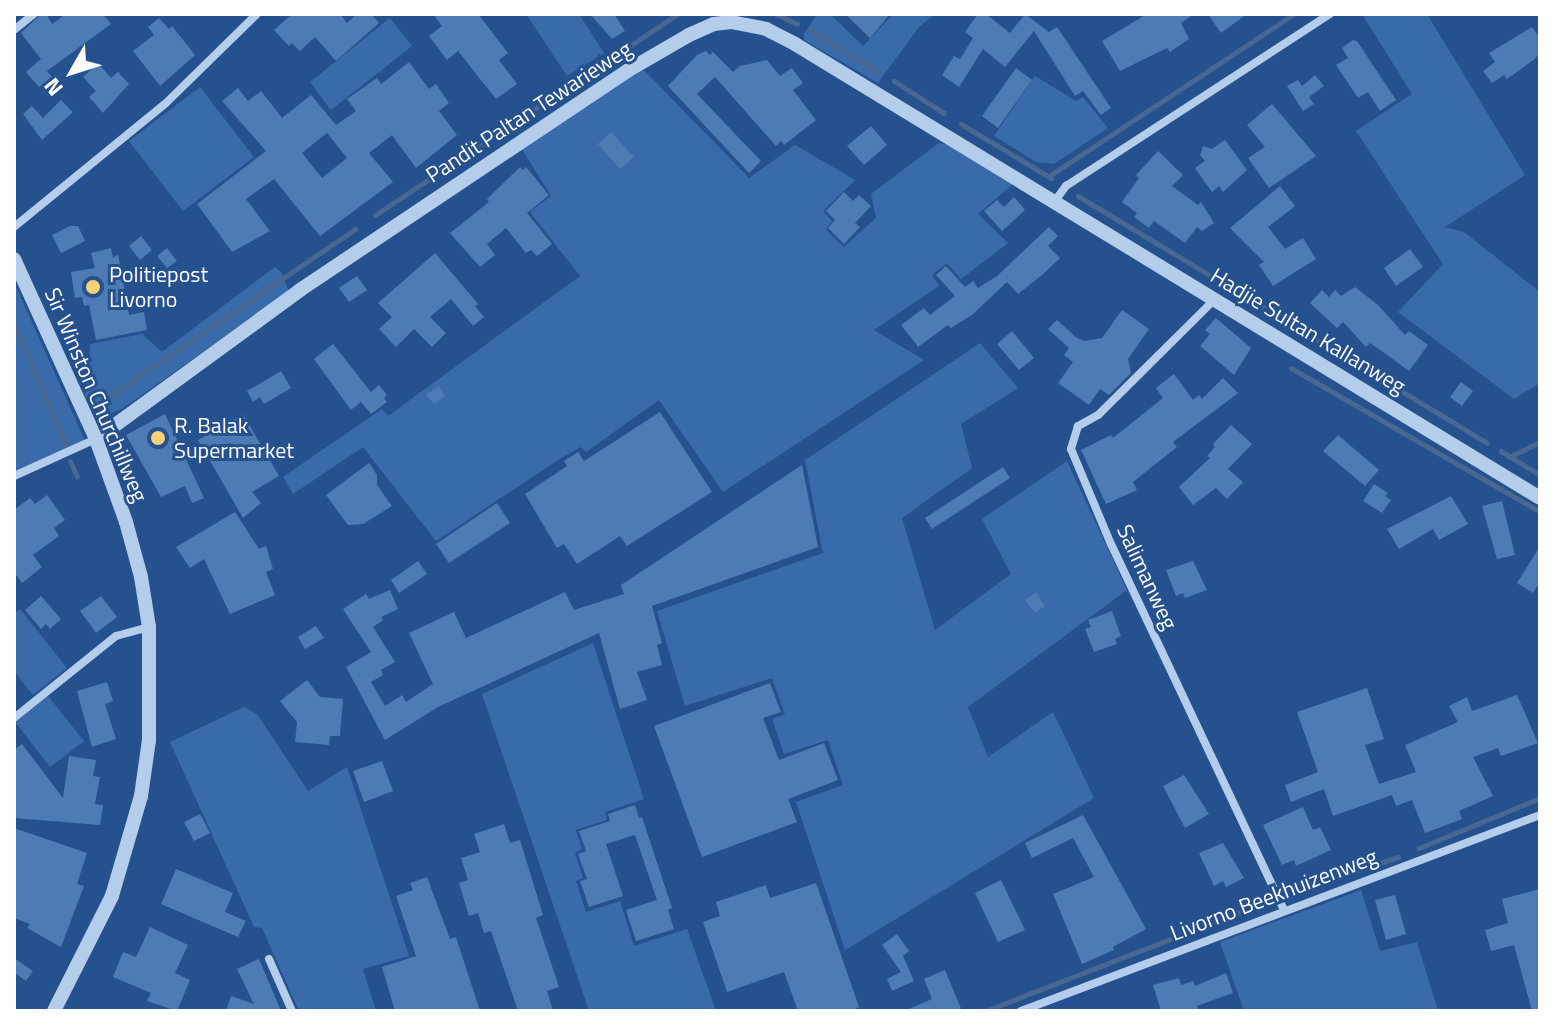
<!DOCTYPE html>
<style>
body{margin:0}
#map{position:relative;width:1554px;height:1025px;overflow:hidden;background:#25528e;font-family:"Titillium Web",sans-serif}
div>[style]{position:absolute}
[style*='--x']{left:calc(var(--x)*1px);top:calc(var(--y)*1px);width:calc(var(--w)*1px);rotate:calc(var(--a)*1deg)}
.green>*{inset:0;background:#396baa}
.stream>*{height:5px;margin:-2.5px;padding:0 2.5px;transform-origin:2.5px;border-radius:2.5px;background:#486892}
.building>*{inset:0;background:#4d7bb4}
.minor>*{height:8px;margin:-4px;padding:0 4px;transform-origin:4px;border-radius:4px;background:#b4cdeb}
.tertiary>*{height:14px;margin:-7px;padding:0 7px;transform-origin:7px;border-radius:7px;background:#b4cdeb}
.dots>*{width:22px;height:22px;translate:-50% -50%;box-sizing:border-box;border:4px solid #25528e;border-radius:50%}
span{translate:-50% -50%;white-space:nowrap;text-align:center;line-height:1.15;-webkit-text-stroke:6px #25528e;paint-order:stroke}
.street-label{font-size:22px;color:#fff}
.poi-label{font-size:22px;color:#fff}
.left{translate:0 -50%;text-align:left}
.frame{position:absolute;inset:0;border:16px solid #fff;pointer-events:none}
.north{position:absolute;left:32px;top:32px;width:80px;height:80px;-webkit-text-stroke:6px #25528e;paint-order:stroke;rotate:231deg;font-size:22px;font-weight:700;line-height:32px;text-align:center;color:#fff}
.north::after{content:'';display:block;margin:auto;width:28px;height:36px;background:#fff;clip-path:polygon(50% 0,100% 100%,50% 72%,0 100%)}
</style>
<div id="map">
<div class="green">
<div style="clip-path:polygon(526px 14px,579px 14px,604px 53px,567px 76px)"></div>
<div style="clip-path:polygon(817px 14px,830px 14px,863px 46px,893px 14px,935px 14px,919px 27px,878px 83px,804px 40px,804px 34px)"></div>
<div style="clip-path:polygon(1362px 14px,1427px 14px,1525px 175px,1445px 227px,1464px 232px,1540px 292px,1540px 383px,1514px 399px,1398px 312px,1443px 264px,1356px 131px,1412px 94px)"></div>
<div style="clip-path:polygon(390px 18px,412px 46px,331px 110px,310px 82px)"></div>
<div style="clip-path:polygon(642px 68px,749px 178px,795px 145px,855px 180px,823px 211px,832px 221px,826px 230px,844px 247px,876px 218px,871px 194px,939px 143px,949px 145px,1014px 183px,978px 214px,1008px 243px,961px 279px,947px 263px,932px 275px,939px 286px,874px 330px,924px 360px,723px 492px,659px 400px,586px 452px,581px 447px,561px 458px,436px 541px,363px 447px,293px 494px,283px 477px,382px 409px,388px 416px,580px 276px,530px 212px,551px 196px,522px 149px)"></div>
<div style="clip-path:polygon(1035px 76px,1076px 101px,1083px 97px,1108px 128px,1054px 164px,1036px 162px,994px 136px)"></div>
<div style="clip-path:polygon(200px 87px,254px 157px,183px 211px,129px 141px)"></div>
<div style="clip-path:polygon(275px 267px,281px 272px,289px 291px,122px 409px,108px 414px,92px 410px,79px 381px,89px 363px,90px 344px,142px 334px,162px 352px)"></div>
<div style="clip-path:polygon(14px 282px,85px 441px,14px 471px)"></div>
<div style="clip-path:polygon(980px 343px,1018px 388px,961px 424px,972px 468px,902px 518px,935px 630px,1011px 574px,982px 519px,1067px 461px,1127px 590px,968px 707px,988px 757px,1053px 712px,1094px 798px,845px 950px,796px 802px,843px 785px,828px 740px,784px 754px,772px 719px,785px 714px,772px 678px,685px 706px,657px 611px,823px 553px,805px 460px)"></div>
<div style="clip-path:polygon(20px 609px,67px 668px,33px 695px,14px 671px,14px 614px)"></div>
<div style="clip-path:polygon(593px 643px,644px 799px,605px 812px,607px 820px,576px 830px,582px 849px,575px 853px,583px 878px,576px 881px,586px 912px,620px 901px,634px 946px,687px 929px,716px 1011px,589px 1011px,482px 694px)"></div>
<div style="clip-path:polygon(48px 696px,84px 741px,50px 767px,15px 722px)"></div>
<div style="clip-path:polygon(244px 707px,257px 714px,308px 791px,347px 767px,409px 956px,363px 969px,376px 1011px,299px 1011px,262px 928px,254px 927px,170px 742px)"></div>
<div style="clip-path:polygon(1361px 890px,1380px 951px,1417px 942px,1438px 1011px,1244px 1011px,1220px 942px)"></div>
</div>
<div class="stream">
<div style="--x:776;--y:14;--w:23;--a:25"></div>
<div style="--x:810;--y:30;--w:81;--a:31.9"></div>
<div style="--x:894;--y:81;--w:59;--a:32.6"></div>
<div style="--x:961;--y:124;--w:105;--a:31"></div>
<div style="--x:1049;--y:176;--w:294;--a:-33.5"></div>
<div style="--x:1078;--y:196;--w:155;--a:31"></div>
<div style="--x:375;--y:215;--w:363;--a:-33.6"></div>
<div style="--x:1256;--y:303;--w:270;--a:31.2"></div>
<div style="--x:14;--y:323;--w:137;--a:67.2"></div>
<div style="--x:1291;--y:368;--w:288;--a:30"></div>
<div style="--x:100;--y:403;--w:309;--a:-34.3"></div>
<div style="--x:1501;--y:451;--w:46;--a:31.6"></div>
<div style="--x:1509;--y:457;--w:34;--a:-26"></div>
<div style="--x:70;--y:461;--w:17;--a:66"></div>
<div style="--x:1419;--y:848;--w:131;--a:-22.5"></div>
<div style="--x:1286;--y:894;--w:118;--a:-18.3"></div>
<div style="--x:985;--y:1011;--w:305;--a:-21.2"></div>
</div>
<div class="building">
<div style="clip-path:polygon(41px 14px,46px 14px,52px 24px,66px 14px,103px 14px,111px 24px,47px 71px,52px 77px,39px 87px,26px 72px,41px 59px,21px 33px)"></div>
<div style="clip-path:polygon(292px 14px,340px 14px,347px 23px,357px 14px,371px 14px,379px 23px,336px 61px,315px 37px,300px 51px,292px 43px,289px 46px,274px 30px)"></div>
<div style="clip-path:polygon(433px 14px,478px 14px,508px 53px,499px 60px,517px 84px,496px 99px,458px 51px,447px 60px,429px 36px,442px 26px)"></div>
<div style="clip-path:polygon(590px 14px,614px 14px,625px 31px,612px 39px)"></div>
<div style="clip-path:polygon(845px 14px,890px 14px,870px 38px)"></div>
<div style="clip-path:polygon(978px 14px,986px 14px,1010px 33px,1025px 14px,1049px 32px,1057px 27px,1111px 108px,1101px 115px,1083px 91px,1075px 96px,1034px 31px,1005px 67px,983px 49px,959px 87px,942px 75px,954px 56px,960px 59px,973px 38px,965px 32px)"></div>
<div style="clip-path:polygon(1147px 14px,1194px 14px,1181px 23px,1189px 39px,1170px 52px,1167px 48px,1120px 71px,1102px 41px)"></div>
<div style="clip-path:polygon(1208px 14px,1247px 14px,1221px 33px)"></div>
<div style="clip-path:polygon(159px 18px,169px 29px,172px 26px,195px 55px,160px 86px,133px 51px,154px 35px,148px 27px)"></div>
<div style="clip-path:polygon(1532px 27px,1540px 38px,1540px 52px,1535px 59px,1507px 79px,1504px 75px,1492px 83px,1483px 71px,1495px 62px,1489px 53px)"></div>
<div style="clip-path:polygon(1353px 40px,1357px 41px,1396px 100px,1380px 111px,1368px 92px,1358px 98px,1336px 65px,1348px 58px,1342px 48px)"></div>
<div style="clip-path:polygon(706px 51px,710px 55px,713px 52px,733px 72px,740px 66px,767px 60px,780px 76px,792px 68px,803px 83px,793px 90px,816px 120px,784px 145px,781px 141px,776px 146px,715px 77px,697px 94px,761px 161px,749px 173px,668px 86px,697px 55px)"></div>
<div style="clip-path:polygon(evenodd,409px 62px,429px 89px,436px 84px,449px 103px,439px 111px,457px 135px,416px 168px,392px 135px,369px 153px,393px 182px,320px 236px,274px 179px,246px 199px,270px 231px,232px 252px,197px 204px,266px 151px,222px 101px,238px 88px,248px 101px,261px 91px,282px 118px,311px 95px,336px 125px,356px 111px,347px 99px,377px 78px,381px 84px,409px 62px,327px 133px,347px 158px,322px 178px,302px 153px,327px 133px)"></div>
<div style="clip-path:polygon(98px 63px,111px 78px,118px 72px,129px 84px,103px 113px,89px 97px,96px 91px,83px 77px)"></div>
<div style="clip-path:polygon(1016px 68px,1032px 80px,998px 128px,982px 116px)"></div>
<div style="clip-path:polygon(1315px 75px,1324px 86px,1309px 97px,1314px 104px,1303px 111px,1287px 86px,1298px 80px,1302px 86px)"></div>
<div style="clip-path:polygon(61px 100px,73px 112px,42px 140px,23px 114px,32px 106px,43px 118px)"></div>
<div style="clip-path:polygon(1272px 104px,1316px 156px,1269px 188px,1248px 158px,1265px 147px,1247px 125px)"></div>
<div style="clip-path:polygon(871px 126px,887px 145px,864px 165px,847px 146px)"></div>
<div style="clip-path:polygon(611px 132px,634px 157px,620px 169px,598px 144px)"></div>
<div style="clip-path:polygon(1225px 140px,1247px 170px,1223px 192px,1219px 186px,1212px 192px,1195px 168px,1205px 161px,1200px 155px,1203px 146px,1212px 149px)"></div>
<div style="clip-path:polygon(1158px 151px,1183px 175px,1172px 186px,1198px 205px,1201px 202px,1214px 223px,1202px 231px,1197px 227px,1185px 243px,1154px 221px,1149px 228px,1134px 217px,1137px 213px,1122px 202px,1139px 178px,1136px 175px)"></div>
<div style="clip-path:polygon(520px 167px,523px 170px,526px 167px,549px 195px,527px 213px,552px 244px,537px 256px,531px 250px,526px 253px,506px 228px,487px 244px,495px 255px,480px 267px,450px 233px,489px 202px,487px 199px)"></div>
<div style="clip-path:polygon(1280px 186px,1295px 206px,1268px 227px,1285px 249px,1303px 238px,1316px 259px,1273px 286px,1259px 265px,1264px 262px,1230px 228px)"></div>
<div style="clip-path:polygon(844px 192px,853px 201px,859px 195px,871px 206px,855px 223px,860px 227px,844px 244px,828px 228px,835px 220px,826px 211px)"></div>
<div style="clip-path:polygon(1014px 197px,1025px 210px,1002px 231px,984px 211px,997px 200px,1004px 207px)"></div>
<div style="clip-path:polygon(70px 226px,78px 226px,85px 241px,61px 253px,52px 235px)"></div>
<div style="clip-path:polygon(1049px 227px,1058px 236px,1048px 246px,1060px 258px,1042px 275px,1018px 294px,1007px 282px,972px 315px,951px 328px,948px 325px,918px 347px,916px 344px,901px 325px,924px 308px,930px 315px,955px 296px,936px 275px,946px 266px,965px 287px,973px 281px,978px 288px,997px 276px)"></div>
<div style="clip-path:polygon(141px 236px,152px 250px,140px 260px,129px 246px)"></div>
<div style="clip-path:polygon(111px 248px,113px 258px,118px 254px,129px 315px,144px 312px,147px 330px,96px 340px,89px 305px,84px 306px,82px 297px,75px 298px,71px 272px,95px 268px,91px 253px)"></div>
<div style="clip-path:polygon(167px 248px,177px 261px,167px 268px,157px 256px)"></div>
<div style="clip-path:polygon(1410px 249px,1423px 267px,1396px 286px,1384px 268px)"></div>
<div style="clip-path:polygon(435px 253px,478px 304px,475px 306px,484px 317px,473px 326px,451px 299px,430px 317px,446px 333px,432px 347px,414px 329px,396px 347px,379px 329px,392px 317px,378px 303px)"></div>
<div style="clip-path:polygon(357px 276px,367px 290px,349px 302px,339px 288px)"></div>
<div style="clip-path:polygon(1355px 287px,1378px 305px,1405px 335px,1409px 331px,1428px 345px,1409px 371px,1376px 347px,1370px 343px,1366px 347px,1343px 322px,1337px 328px,1310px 303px,1322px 290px,1329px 297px,1335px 290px,1341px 296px)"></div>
<div style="clip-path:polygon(1122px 310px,1149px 329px,1128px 359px,1131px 373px,1109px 395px,1100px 389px,1089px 405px,1058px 383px,1073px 362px,1064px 355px,1069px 348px,1048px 329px,1057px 320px,1077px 338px,1085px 341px,1102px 338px)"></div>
<div style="clip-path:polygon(1216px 318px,1251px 348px,1234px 375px,1200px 346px,1210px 334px,1205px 330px)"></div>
<div style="clip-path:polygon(1012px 331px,1034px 358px,1019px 370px,997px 344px)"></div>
<div style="clip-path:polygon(333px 344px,371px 392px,379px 385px,387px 395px,384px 398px,387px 402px,371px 414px,361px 402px,351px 410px,314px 359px)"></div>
<div style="clip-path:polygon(281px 371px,291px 388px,264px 404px,260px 397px,253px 402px,247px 391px)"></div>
<div style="clip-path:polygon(1174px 374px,1193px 400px,1199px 395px,1202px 399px,1223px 378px,1238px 393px,1173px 442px,1177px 447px,1133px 482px,1137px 490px,1106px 504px,1081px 450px,1111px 435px,1113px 438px,1163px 398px,1156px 388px)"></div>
<div style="clip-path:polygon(1461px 382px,1473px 391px,1462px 406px,1450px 397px)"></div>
<div style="clip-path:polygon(439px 386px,445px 396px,434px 404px,426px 395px)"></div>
<div style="clip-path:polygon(660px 412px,712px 492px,627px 546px,620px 536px,577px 564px,564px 544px,557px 548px,525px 494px,567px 466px,564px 461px,578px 452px,584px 461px)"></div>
<div style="clip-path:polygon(165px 414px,204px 498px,192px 503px,185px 486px,161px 497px,126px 435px)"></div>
<div style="clip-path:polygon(243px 414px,279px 476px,252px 492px,261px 503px,243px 518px,198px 440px)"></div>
<div style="clip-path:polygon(1231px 425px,1252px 444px,1228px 469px,1243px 482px,1227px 499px,1216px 488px,1193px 505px,1179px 487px,1210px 458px,1207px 456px,1215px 447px,1213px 444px)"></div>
<div style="clip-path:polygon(1338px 435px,1379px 470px,1365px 486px,1323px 451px)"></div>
<div style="clip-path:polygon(369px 463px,377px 475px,377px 485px,392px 506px,363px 524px,348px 525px,326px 495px)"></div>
<div style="clip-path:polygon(802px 465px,818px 547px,652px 606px,662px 643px,657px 645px,662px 665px,637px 672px,647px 700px,620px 709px,599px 633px,438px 707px,385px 740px,346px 667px,371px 652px,343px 609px,366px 594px,369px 599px,390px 590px,398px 609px,381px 617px,383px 620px,373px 627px,395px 662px,381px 670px,383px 675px,371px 682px,385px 706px,402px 695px,406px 702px,433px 684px,409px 633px,454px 612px,466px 638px,565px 592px,574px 610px,624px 594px,621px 585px)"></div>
<div style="clip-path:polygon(1003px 467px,1010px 478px,932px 529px,925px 518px)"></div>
<div style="clip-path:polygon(1374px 484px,1388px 493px,1385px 496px,1391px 500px,1382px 513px,1363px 501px)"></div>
<div style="clip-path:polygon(47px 495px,65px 520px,54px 528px,59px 536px,33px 555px,42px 567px,22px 583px,14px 572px,14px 510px,30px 498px,35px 504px)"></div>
<div style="clip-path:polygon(1451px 496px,1468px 524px,1439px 540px,1433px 529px,1399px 549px,1387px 529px)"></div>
<div style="clip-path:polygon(1502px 501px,1515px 555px,1497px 559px,1482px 506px)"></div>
<div style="clip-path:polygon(497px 503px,510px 523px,449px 563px,436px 544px)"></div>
<div style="clip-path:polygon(235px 512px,259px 549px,266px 546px,273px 569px,266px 572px,275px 595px,230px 614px,204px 559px,190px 568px,176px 547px)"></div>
<div style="clip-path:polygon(1540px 546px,1540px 582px,1533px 593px,1517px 583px)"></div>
<div style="clip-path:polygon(418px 561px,427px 574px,399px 593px,391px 580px)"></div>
<div style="clip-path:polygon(1193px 561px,1207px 590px,1185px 598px,1183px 593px,1176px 596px,1166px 570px)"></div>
<div style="clip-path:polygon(1036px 592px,1045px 606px,1035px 613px,1025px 600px)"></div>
<div style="clip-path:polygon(41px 596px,61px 619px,50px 629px,46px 624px,41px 629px,25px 610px)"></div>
<div style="clip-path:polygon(101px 596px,117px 617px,96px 633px,80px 611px)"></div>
<div style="clip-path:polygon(1112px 611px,1121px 636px,1115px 639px,1117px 644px,1094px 652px,1085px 629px,1091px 627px,1088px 620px)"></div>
<div style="clip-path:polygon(316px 626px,324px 638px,305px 649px,298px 637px)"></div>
<div style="clip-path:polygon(307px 680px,320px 697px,343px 699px,340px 736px,330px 736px,329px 745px,295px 742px,297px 722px,280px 701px)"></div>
<div style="clip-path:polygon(107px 682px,113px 701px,105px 704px,116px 739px,92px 747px,77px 691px)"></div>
<div style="clip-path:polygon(770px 683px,781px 712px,763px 718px,779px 760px,824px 743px,838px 780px,788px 799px,797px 822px,702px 857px,654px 726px)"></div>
<div style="clip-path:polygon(1367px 688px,1384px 739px,1365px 745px,1379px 784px,1416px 772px,1405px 745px,1458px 722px,1449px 706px,1467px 697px,1472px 711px,1517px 695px,1538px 743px,1501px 756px,1498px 748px,1473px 757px,1493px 796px,1459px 811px,1462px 819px,1425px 833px,1412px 800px,1396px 806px,1392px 795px,1333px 816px,1324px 789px,1291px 802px,1285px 785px,1318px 772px,1297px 712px)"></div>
<div style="clip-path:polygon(22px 744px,63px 798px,69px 756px,96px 760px,93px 776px,100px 777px,95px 804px,103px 805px,100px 825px,14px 818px,14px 750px)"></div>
<div style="clip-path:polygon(382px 761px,393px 791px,364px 802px,353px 771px)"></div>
<div style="clip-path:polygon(1184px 775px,1209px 814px,1185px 828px,1163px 786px)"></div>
<div style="clip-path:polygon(635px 805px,639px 818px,642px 817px,672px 908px,668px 910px,674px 929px,636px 941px,626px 910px,657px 900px,635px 835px,606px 844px,623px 896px,589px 907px,580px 881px,587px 879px,578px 854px,586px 851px,579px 831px,610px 821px,608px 814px)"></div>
<div style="clip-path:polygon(1303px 807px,1313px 830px,1320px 827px,1331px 850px,1296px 866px,1294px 860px,1282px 865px,1263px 825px)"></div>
<div style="clip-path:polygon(200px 814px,210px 833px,194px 841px,184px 822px)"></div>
<div style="clip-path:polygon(1083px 815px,1146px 929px,1113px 947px,1114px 950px,1082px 964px,1053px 894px,1094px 877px,1073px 838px,1032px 858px,1025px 843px)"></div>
<div style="clip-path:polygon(504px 824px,510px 843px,520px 840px,543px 915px,536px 918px,559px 987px,547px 991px,553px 1011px,518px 1011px,491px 931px,484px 933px,478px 913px,469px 916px,459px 883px,468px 880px,461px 858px,480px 852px,474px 834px)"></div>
<div style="clip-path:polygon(14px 828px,87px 853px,77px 884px,84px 886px,61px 947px,27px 928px,30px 924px,14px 918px)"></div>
<div style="clip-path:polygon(1223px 843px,1244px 878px,1226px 887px,1223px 881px,1214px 886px,1199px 853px)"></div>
<div style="clip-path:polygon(176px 869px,233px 893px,225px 912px,246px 921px,238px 937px,161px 904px)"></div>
<div style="clip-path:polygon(427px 877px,450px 939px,456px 937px,480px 1011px,395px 1011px,382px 967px,416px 956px,396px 896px,413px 890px,410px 883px)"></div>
<div style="clip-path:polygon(1001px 880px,1025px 930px,998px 942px,975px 893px)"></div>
<div style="clip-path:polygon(816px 883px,859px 1007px,851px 1011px,798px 1011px,784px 972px,727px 992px,703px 922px,720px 916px,716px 902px,766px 885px,770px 898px)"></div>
<div style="clip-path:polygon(1540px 889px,1540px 1011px,1532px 1011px,1514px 945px,1491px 951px,1485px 930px,1508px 923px,1502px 899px)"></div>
<div style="clip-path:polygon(1395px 895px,1406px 934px,1386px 940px,1375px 900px)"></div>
<div style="clip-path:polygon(150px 927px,188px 945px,175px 973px,190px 980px,177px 1011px,147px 1001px,151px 993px,113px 977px,123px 952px,136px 957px)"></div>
<div style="clip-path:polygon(897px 934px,909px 951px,903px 956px,914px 981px,892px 991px,887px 979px,901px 972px,882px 945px)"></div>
<div style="clip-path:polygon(14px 958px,33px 971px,26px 981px,14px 972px)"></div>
<div style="clip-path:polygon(259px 959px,281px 1011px,226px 1011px,231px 996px,254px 1004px,237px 969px)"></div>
<div style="clip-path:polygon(945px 970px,962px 1011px,904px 1011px,932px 999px,924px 979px)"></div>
<div style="clip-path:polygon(1226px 973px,1233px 993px,1197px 1006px,1198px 1011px,1161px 1011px,1153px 985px,1179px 978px,1181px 985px,1193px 981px,1195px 986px)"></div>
</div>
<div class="minor">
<div style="--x:14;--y:30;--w:26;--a:-39"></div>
<div style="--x:1055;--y:201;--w:19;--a:-54"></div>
<div style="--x:1066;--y:186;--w:315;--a:-33.1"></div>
<div style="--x:14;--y:227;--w:196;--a:-39.2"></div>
<div style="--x:166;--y:103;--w:127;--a:-44.4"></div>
<div style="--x:1214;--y:300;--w:163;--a:135.2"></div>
<div style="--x:1098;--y:415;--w:23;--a:151"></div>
<div style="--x:1078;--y:426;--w:24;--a:107"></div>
<div style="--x:1071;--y:449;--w:103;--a:67.2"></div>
<div style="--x:1111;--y:544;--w:405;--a:64.7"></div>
<div style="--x:14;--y:476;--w:90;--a:-24.3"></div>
<div style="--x:14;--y:718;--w:131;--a:-38.8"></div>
<div style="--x:116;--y:636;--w:34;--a:-15"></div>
<div style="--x:269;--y:959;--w:57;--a:66.1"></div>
<div style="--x:1021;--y:1011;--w:555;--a:-20.69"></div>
</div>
<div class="tertiary">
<div style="--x:14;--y:259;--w:198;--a:65.5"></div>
<div style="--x:96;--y:439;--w:88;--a:70.1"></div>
<div style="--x:126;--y:522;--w:57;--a:74.7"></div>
<div style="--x:141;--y:577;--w:51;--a:80.9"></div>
<div style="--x:149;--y:627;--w:113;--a:90"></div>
<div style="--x:149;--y:740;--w:57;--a:98.1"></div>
<div style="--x:141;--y:796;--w:104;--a:106.2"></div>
<div style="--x:112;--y:896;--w:129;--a:116.8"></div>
<div style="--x:96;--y:439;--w:253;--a:-36.1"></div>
<div style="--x:300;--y:290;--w:394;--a:-33.8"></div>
<div style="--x:627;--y:71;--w:72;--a:-30.1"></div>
<div style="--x:689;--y:35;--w:27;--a:-24"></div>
<div style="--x:714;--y:24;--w:17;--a:-7"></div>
<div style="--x:731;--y:22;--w:36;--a:11"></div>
<div style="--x:766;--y:29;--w:33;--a:27"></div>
<div style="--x:795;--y:44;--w:872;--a:31.36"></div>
</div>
<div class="dots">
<div style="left:93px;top:287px;background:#f5d278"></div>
<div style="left:158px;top:438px;background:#f5d278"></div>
</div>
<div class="street-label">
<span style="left:529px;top:112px;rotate:-33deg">Pandit Paltan Tewarieweg</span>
<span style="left:1308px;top:331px;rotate:31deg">Hadjie Sultan Kallanweg</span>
<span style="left:96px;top:395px;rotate:67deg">Sir Winston Churchillweg</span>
<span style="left:1147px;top:577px;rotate:65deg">Salimanweg</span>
<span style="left:1274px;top:895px;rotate:-21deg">Livorno Beekhuizenweg</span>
</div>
<div class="poi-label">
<span class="left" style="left:109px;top:287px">Politiepost<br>Livorno</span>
<span class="left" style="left:174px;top:438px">R. Balak<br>Supermarket</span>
</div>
<div class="frame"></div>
<div class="north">N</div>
</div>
